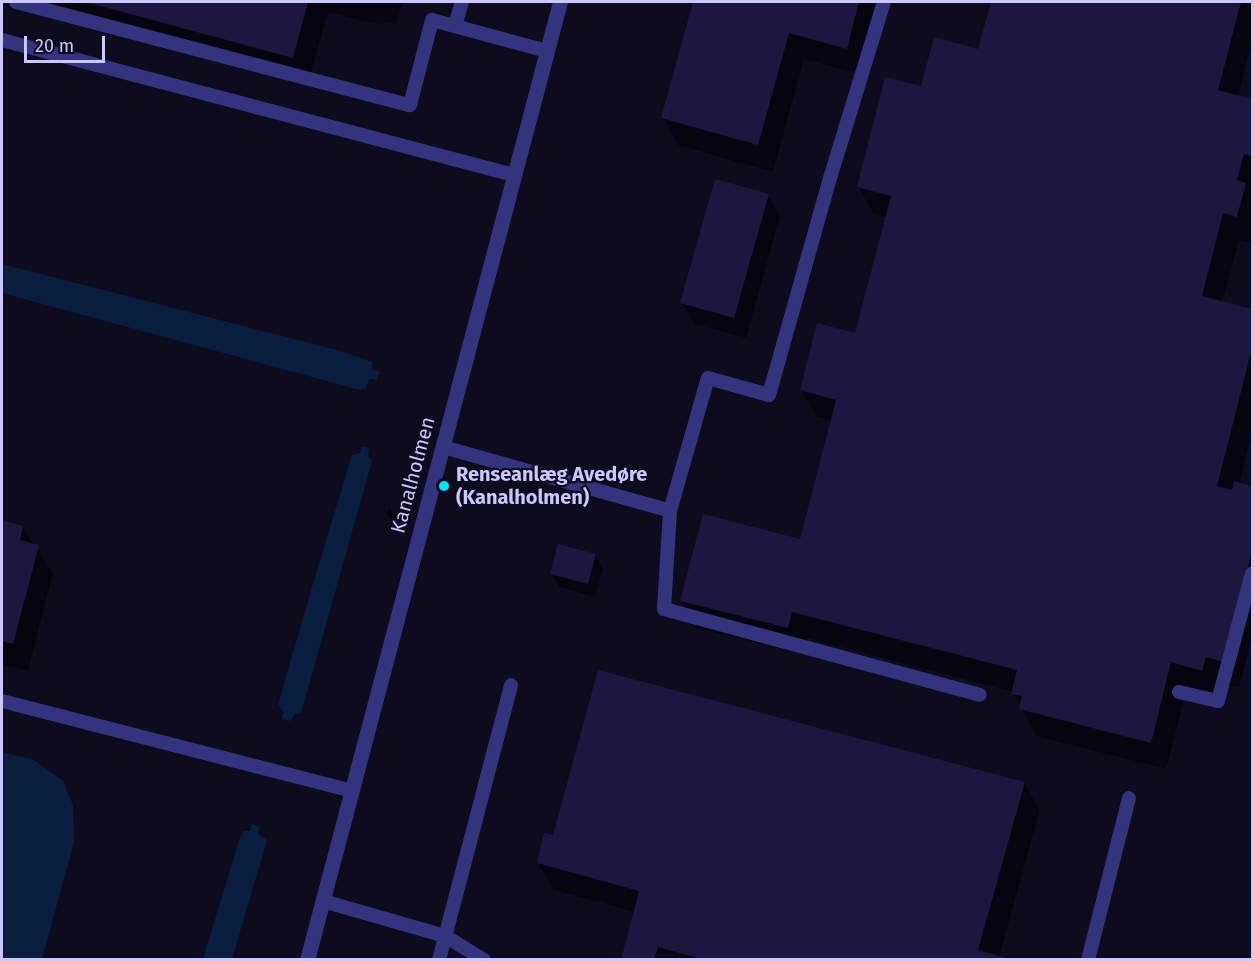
<!DOCTYPE html>
<meta charset="utf-8">
<style>
body{margin:0}
#map{position:relative;width:1254px;height:961px;overflow:hidden;background:#0d0b1d;font-family:"Fira Sans",sans-serif}
div>[style]{position:absolute}
[style*='--x']{left:calc(var(--x)*1px);top:calc(var(--y)*1px);width:calc(var(--w)*1px);rotate:calc(var(--a)*1deg)}
.water>*{inset:0;background:#091e3e}
.shadow>*{inset:0;background:#0007}
.building>*{inset:0;background:#1d163f}
.lane>*{height:14px;margin:-7px;padding:0 7px;transform-origin:7px;border-radius:7px;background:#34347e}
.street>*{height:15px;margin:-7.5px;padding:0 7.5px;transform-origin:7.5px;border-radius:7.5px;background:#34347e}
.dots>*{width:16px;height:16px;translate:-50% -50%;box-sizing:border-box;border:3px solid #0d0b1d;border-radius:50%}
span{translate:-50% -50%;white-space:nowrap;text-align:center;line-height:1.15;-webkit-text-stroke:4.5px #0d0b1d;paint-order:stroke}
.poi-label{font-size:20px;color:#ccc7ff;font-weight:700}
.left{translate:0 -50%;text-align:left}
.street-label{font-size:20px;color:#ccc7ff}
.frame{position:absolute;inset:0;border:3px solid #ccc7ff;pointer-events:none}
.scale{position:absolute;left:24px;top:36px;width:81px;height:27px;box-sizing:border-box;border:3px solid #ccc7ff;border-top:0;padding-left:8px;font-size:18px;line-height:21px;white-space:nowrap;color:#ccc7ff;-webkit-text-stroke:4px #0d0b1d;paint-order:stroke}
</style>
<div id="map">
<div class="water">
<div style="clip-path:polygon(2px 264px,341px 351px,372px 362px,372px 370px,380px 372px,377px 380px,370px 379px,365px 389px,360px 390px,2px 293px)"></div>
<div style="clip-path:polygon(362px 446px,369px 448px,368px 455px,372px 461px,301px 713px,294px 715px,291px 721px,282px 719px,284px 712px,278px 705px,312px 587px,352px 455px,360px 453px)"></div>
<div style="clip-path:polygon(2px 752px,34px 760px,63px 781px,73px 805px,74px 842px,42px 959px,2px 959px)"></div>
<div style="clip-path:polygon(252px 824px,260px 827px,258px 834px,267px 840px,232px 959px,203px 959px,240px 837px,244px 831px,250px 831px)"></div>
</div>
<div class="shadow">
<div style="clip-path:polygon(41px 2px,403px 2px,396px 24px,387px 22px,381px 24px,367px 22px,328px 12px,308px 84px)"></div>
<div style="clip-path:polygon(695px 2px,882px 2px,862px 75px,804px 59px,773px 172px,678px 145px,663px 118px)"></div>
<div style="clip-path:polygon(992px 2px,1252px 2px,1252px 41px,1238px 97px,1252px 101px,1252px 243px,1239px 240px,1222px 303px,1252px 310px,1252px 433px,1239px 484px,1252px 487px,1252px 637px,1239px 688px,1221px 684px,1218px 697px,1187px 689px,1166px 769px,1036px 736px,1013px 692px,807px 638px,803px 654px,697px 628px,682px 600px,801px 541px,832px 421px,817px 417px,801px 390px,857px 335px,887px 218px,874px 214px,858px 187px,922px 88px,979px 51px)"></div>
<div style="clip-path:polygon(768px 195px,780px 216px,746px 338px,694px 324px,682px 303px)"></div>
<div style="clip-path:polygon(389px 508px,396px 516px,394px 522px,387px 514px)"></div>
<div style="clip-path:polygon(2px 522px,22px 527px,53px 573px,28px 671px,2px 664px)"></div>
<div style="clip-path:polygon(595px 555px,603px 569px,595px 597px,559px 587px,551px 573px)"></div>
<div style="clip-path:polygon(1024px 783px,1040px 810px,999px 957px,1009px 960px,622px 960px,635px 912px,554px 890px,538px 863px,554px 837px)"></div>
</div>
<div class="building">
<div style="clip-path:polygon(86px 2px,308px 2px,293px 58px)"></div>
<div style="clip-path:polygon(693px 2px,859px 2px,847px 49px,789px 33px,758px 145px,661px 118px)"></div>
<div style="clip-path:polygon(991px 2px,1241px 2px,1218px 90px,1252px 99px,1252px 156px,1244px 154px,1237px 180px,1246px 183px,1237px 217px,1223px 213px,1202px 296px,1252px 309px,1252px 348px,1217px 486px,1232px 490px,1234px 481px,1252px 486px,1252px 551px,1224px 662px,1206px 657px,1202px 671px,1171px 662px,1151px 743px,1019px 709px,1022px 696px,1011px 694px,1017px 670px,792px 612px,788px 628px,680px 601px,703px 514px,800px 539px,836px 400px,800px 390px,817px 323px,855px 333px,891px 196px,857px 187px,885px 77px,921px 86px,934px 37px,978px 49px)"></div>
<div style="clip-path:polygon(715px 179px,769px 194px,734px 318px,680px 303px)"></div>
<div style="clip-path:polygon(2px 520px,23px 526px,20px 540px,39px 545px,13px 644px,2px 641px)"></div>
<div style="clip-path:polygon(558px 544px,596px 554px,588px 584px,550px 574px)"></div>
<div style="clip-path:polygon(598px 670px,1025px 782px,978px 950px,1012px 960px,705px 960px,658px 947px,654px 960px,621px 960px,639px 891px,537px 863px,544px 833px,553px 835px)"></div>
</div>
<div class="lane">
<div style="--x:16;--y:2;--w:407;--a:14.7"></div>
<div style="--x:410;--y:105;--w:88;--a:-75.5"></div>
<div style="--x:432;--y:20;--w:119;--a:15.1"></div>
<div style="--x:455;--y:26;--w:25;--a:-74"></div>
<div style="--x:2;--y:40;--w:529;--a:14.77"></div>
<div style="--x:443;--y:447;--w:236;--a:15.7"></div>
<div style="--x:670;--y:511;--w:138;--a:-74.1"></div>
<div style="--x:708;--y:378;--w:63;--a:15.6"></div>
<div style="--x:769;--y:395;--w:229;--a:-74.3"></div>
<div style="--x:831;--y:175;--w:181;--a:-73"></div>
<div style="--x:670;--y:511;--w:98;--a:93.5"></div>
<div style="--x:664;--y:609;--w:327;--a:15.2"></div>
<div style="--x:1179;--y:692;--w:40;--a:13"></div>
<div style="--x:1218;--y:701;--w:132;--a:-75.1"></div>
<div style="--x:2;--y:701;--w:361;--a:14.4"></div>
<div style="--x:323;--y:901;--w:127;--a:16"></div>
<div style="--x:445;--y:936;--w:46;--a:31.6"></div>
<div style="--x:439;--y:960;--w:284;--a:-75.3"></div>
<div style="--x:1088;--y:960;--w:167;--a:-75.8"></div>
</div>
<div class="street">
<div style="--x:307;--y:960;--w:991;--a:-75.21"></div>
</div>
<div class="dots">
<div style="left:444px;top:486px;background:#00e2f2"></div>
</div>
<div class="poi-label">
<span class="left" style="left:456px;top:486px">Renseanlæg Avedøre<br>(Kanalholmen)</span>
</div>
<div class="street-label">
<span style="left:413px;top:475px;rotate:-75deg">Kanalholmen</span>
</div>
<div class="frame"></div>
<div class="scale">20 m</div>
</div>
